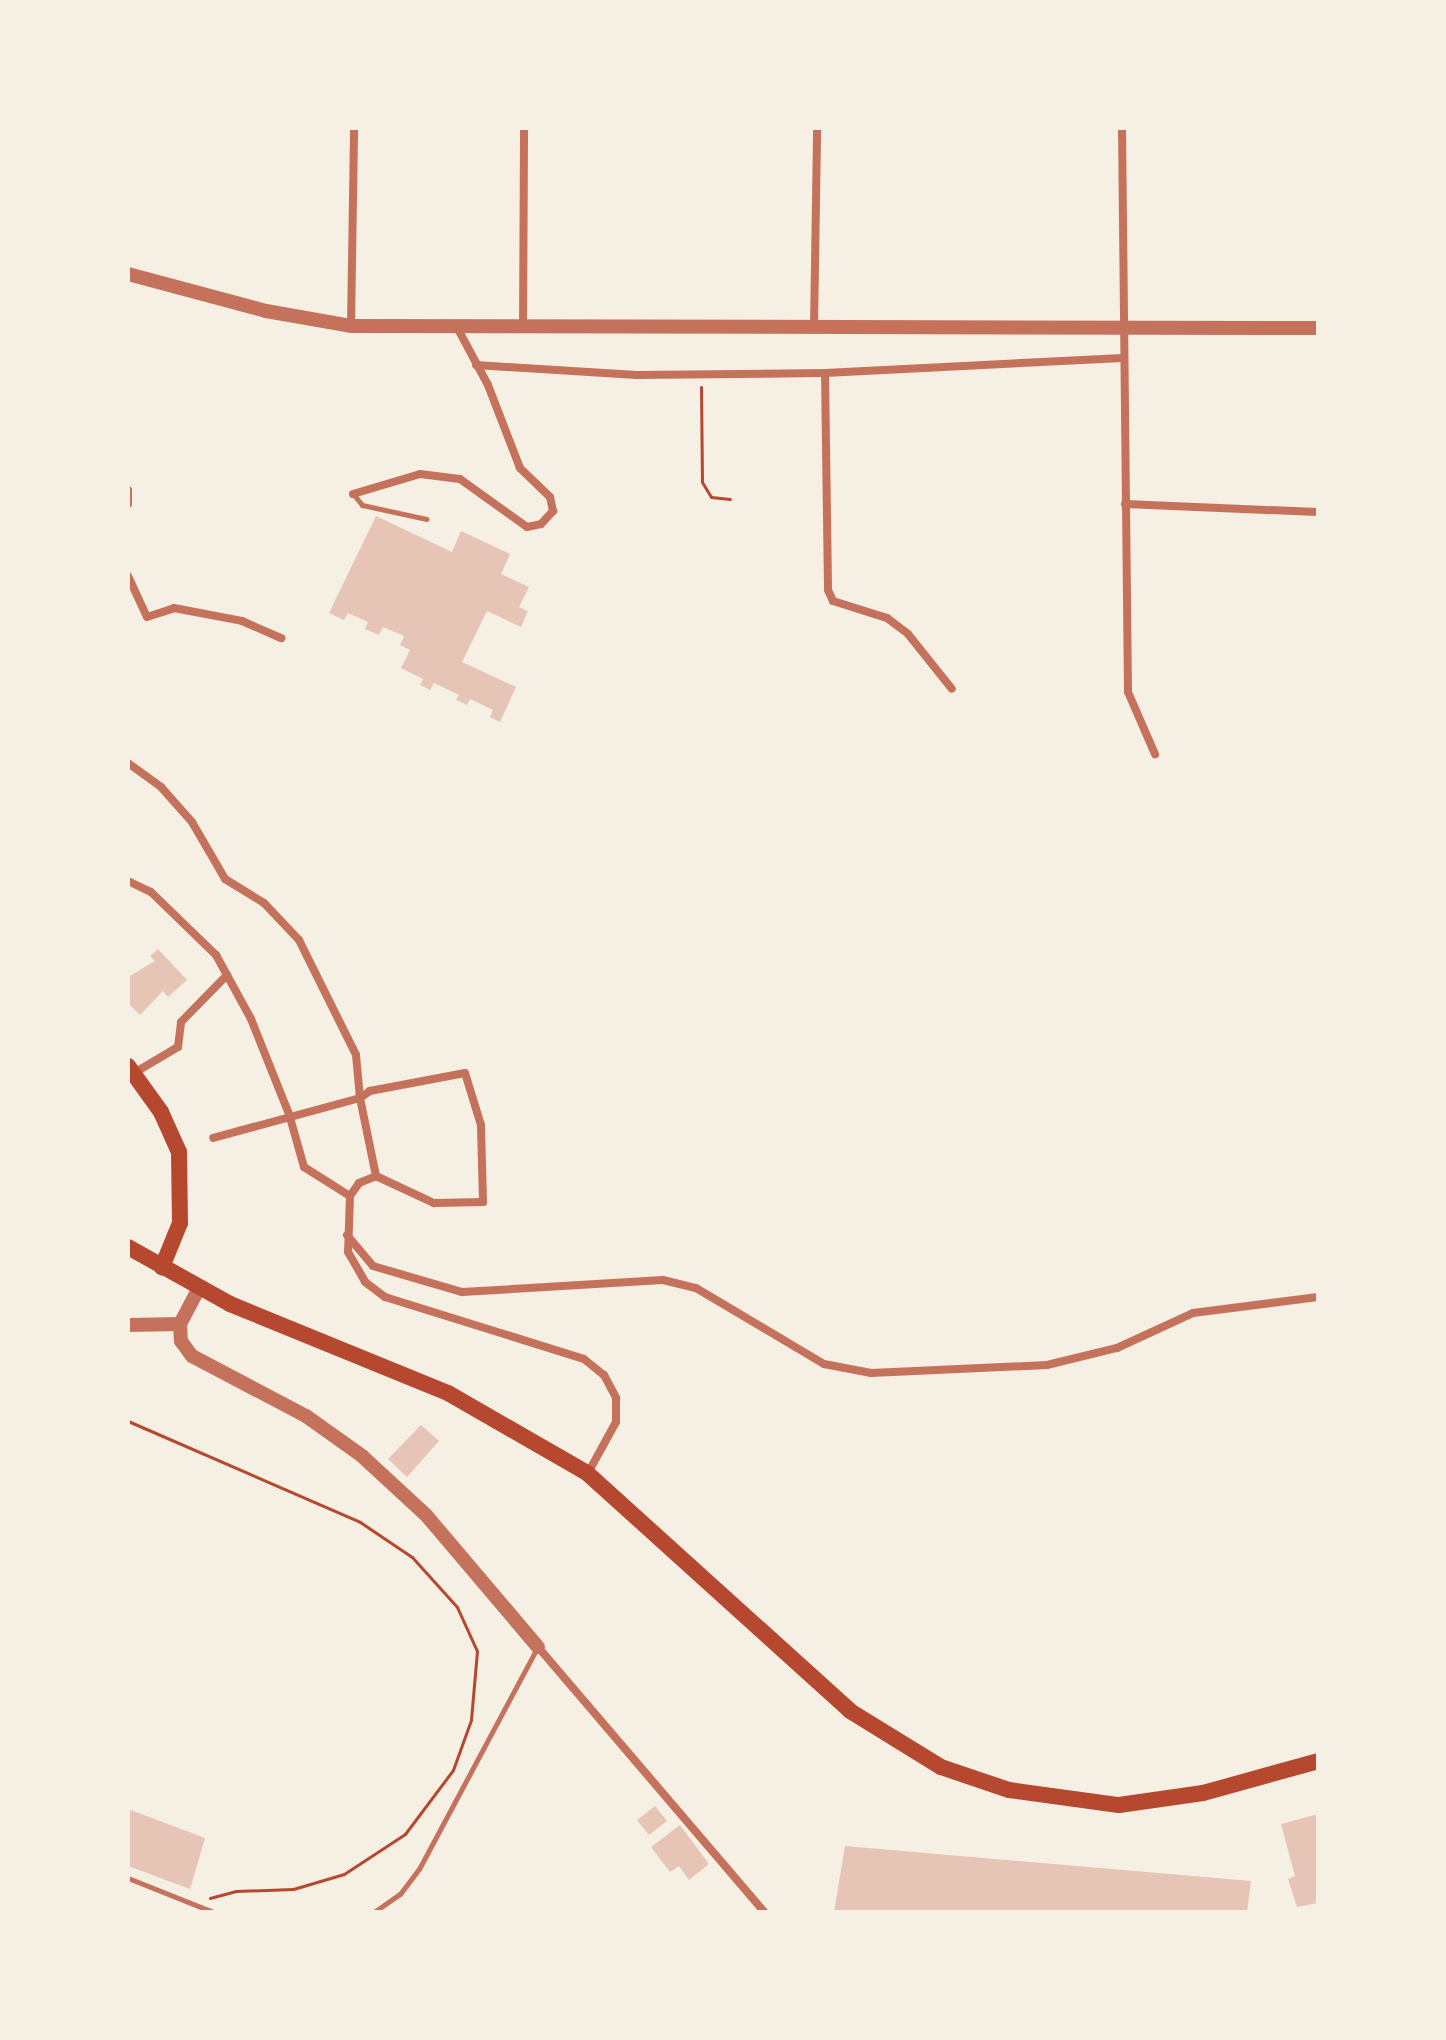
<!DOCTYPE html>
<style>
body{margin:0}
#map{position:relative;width:1446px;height:2040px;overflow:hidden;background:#f6efe4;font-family:"Roboto Serif",serif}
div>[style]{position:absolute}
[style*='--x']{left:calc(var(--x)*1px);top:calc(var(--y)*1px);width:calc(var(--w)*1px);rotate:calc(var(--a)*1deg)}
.building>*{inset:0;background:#e6c5b7}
.path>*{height:3px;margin:-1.5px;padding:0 1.5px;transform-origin:1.5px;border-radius:1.5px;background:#b5482f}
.service>*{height:5px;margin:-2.5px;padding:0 2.5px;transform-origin:2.5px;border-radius:2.5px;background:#c5725c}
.minor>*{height:8px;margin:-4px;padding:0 4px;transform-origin:4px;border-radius:4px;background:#c5725c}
.tertiary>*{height:14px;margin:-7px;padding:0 7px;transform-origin:7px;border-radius:7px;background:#c5725c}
.primary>*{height:16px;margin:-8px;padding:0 8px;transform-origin:8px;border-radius:8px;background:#b5482f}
span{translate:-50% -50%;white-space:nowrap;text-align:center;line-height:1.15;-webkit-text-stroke:8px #f6efe4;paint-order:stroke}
.frame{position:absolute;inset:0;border:130px solid #f6efe4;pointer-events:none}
</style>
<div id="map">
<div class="building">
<div style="clip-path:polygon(376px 516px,452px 552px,461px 531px,510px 554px,501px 574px,529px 587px,519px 607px,528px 611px,521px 627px,487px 611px,462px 662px,516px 687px,500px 722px,490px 717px,493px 710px,470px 699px,467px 705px,456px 700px,459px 695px,434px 683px,430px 690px,420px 685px,423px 679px,401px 668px,410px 650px,400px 645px,404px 636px,383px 627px,379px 635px,365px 629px,368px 622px,348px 613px,344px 620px,329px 613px)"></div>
<div style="clip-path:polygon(158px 949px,187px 980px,168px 997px,163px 991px,140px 1015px,128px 1003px,128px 977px,155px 961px,150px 956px)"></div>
<div style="clip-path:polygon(421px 1425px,439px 1441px,407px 1477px,388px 1459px)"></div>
<div style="clip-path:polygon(655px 1806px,667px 1821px,649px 1835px,637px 1820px)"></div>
<div style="clip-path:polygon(128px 1809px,205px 1838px,190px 1889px,128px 1866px)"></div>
<div style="clip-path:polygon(1318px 1814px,1318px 1903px,1297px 1907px,1288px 1879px,1295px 1876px,1281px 1824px)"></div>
<div style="clip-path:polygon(680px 1825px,709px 1864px,689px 1880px,679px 1866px,670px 1872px,651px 1847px)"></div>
<div style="clip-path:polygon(845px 1846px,983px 1858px,1251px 1881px,1247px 1912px,834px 1912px)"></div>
</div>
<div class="path">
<div style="--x:701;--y:387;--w:95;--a:89.4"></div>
<div style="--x:702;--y:482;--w:17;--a:59"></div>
<div style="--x:711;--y:497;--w:19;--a:6"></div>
<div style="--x:128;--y:1421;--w:253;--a:23.5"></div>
<div style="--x:360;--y:1522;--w:63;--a:33.9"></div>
<div style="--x:412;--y:1557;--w:67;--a:48"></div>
<div style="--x:457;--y:1607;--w:48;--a:65.6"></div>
<div style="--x:477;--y:1651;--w:69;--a:95"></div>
<div style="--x:471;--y:1720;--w:53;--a:109.8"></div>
<div style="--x:453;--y:1770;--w:80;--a:126.9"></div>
<div style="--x:405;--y:1834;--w:73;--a:146.7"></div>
<div style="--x:344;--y:1874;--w:53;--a:163.6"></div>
<div style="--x:293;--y:1889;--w:57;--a:178"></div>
<div style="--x:236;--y:1891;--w:27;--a:165"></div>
</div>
<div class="service">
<div style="--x:354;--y:495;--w:13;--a:51"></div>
<div style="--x:362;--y:505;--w:66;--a:12.2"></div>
<div style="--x:128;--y:1878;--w:92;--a:21.8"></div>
<div style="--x:374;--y:1912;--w:32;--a:-35"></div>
<div style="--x:400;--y:1894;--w:31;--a:-53"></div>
<div style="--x:419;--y:1869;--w:251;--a:-61.9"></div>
</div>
<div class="minor">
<div style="--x:1122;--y:128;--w:564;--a:89.39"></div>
<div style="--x:1128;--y:692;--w:68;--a:66.5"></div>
<div style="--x:351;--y:326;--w:198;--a:-89.1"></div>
<div style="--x:814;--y:328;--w:200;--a:-89.1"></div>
<div style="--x:523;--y:329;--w:201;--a:-89.7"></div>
<div style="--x:476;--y:365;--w:161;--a:3.6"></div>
<div style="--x:637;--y:375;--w:188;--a:-0.6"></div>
<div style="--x:825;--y:373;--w:298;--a:-2.9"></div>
<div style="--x:825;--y:373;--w:217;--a:89.2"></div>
<div style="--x:828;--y:590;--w:12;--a:66"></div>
<div style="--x:833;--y:601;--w:57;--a:17.5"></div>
<div style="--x:887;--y:618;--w:26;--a:37"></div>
<div style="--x:908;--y:634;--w:70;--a:51.3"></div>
<div style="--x:128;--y:490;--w:14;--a:90"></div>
<div style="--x:353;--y:494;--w:70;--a:-16.6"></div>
<div style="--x:420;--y:474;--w:40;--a:7.1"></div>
<div style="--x:460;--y:479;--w:82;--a:35.6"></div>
<div style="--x:527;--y:527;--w:14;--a:-12"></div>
<div style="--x:541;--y:524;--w:18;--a:-47"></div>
<div style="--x:553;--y:511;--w:14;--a:-102"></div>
<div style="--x:550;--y:497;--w:42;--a:-136"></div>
<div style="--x:520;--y:468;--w:89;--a:-111.1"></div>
<div style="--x:488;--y:385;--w:64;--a:-118.2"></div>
<div style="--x:1125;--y:504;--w:193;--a:2.4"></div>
<div style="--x:128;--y:576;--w:45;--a:65.1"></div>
<div style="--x:147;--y:617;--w:28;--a:-18"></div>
<div style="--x:174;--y:608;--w:69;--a:10.8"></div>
<div style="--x:242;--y:621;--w:43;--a:23.6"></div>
<div style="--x:128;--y:763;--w:41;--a:36"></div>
<div style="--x:161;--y:787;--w:47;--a:48.5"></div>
<div style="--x:192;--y:822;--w:66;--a:59.9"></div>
<div style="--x:225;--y:879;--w:46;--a:31.6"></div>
<div style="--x:264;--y:903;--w:51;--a:46.6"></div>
<div style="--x:299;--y:940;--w:128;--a:63.6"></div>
<div style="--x:356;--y:1055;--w:43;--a:84.7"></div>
<div style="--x:360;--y:1098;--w:152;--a:164.8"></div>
<div style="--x:128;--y:881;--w:25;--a:26"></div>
<div style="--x:151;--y:892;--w:91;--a:44.1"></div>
<div style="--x:216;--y:955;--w:73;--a:61.3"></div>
<div style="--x:251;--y:1019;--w:102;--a:68.2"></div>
<div style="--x:289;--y:1114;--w:55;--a:74.2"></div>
<div style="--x:304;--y:1167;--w:54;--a:32.2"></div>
<div style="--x:350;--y:1196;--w:56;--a:92"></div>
<div style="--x:348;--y:1252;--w:34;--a:60"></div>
<div style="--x:365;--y:1282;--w:25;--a:37"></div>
<div style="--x:385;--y:1297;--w:208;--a:17.3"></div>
<div style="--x:584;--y:1359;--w:26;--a:39"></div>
<div style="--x:604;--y:1375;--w:26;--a:62"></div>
<div style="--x:616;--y:1398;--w:24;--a:90"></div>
<div style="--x:616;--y:1422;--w:58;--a:118.8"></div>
<div style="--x:134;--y:1073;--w:51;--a:-30.6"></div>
<div style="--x:178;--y:1047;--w:25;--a:-83"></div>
<div style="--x:181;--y:1022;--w:66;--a:-45.6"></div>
<div style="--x:350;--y:1196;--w:16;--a:-55"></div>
<div style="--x:359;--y:1183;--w:18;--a:-22"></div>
<div style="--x:376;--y:1176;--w:64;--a:25"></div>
<div style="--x:434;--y:1203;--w:49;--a:-1.2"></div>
<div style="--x:483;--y:1202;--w:77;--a:-91.5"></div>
<div style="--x:481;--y:1125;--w:54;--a:-107.1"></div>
<div style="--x:465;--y:1073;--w:97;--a:169.3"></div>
<div style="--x:370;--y:1091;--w:12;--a:145"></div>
<div style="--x:360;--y:1098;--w:80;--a:78.4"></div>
<div style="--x:347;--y:1235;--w:40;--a:50"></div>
<div style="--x:373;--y:1266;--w:93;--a:16.3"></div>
<div style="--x:462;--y:1292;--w:201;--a:-3.4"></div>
<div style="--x:663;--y:1280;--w:34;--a:14"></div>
<div style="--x:696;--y:1288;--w:149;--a:30.7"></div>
<div style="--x:824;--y:1364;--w:48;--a:10.8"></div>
<div style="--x:871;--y:1373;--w:176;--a:-2.6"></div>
<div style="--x:1047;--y:1365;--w:72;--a:-13.7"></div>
<div style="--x:1117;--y:1348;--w:84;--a:-24.7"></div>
<div style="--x:1193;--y:1313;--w:126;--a:-7.3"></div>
<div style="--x:538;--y:1647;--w:348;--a:49.5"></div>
</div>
<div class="tertiary">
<div style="--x:128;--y:274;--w:143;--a:15"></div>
<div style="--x:266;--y:311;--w:86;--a:10"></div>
<div style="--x:351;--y:326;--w:967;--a:0.12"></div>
<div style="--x:199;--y:1288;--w:41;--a:117.8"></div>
<div style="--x:180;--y:1324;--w:17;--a:87"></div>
<div style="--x:181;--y:1341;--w:19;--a:54"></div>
<div style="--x:192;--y:1356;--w:129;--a:27.8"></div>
<div style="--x:306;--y:1416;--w:69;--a:35.5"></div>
<div style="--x:362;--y:1456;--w:87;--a:42.7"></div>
<div style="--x:426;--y:1515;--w:173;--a:49.7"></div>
<div style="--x:128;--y:1325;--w:52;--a:-1.1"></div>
</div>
<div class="primary">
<div style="--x:128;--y:1066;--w:57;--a:54.3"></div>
<div style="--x:161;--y:1112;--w:44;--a:65.8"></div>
<div style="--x:179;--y:1152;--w:71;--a:89.2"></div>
<div style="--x:180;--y:1223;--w:48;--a:112.2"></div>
<div style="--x:128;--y:1247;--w:117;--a:29.2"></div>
<div style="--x:230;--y:1304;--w:235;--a:22.2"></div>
<div style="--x:448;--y:1393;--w:160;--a:29.9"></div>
<div style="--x:587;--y:1473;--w:355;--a:42.1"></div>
<div style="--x:850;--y:1711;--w:107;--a:31.6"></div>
<div style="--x:941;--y:1767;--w:72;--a:18.7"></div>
<div style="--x:1009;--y:1790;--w:111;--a:7.8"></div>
<div style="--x:1119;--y:1805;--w:85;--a:-8.1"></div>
<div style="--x:1203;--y:1793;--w:119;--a:-15.5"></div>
</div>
<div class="frame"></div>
</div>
